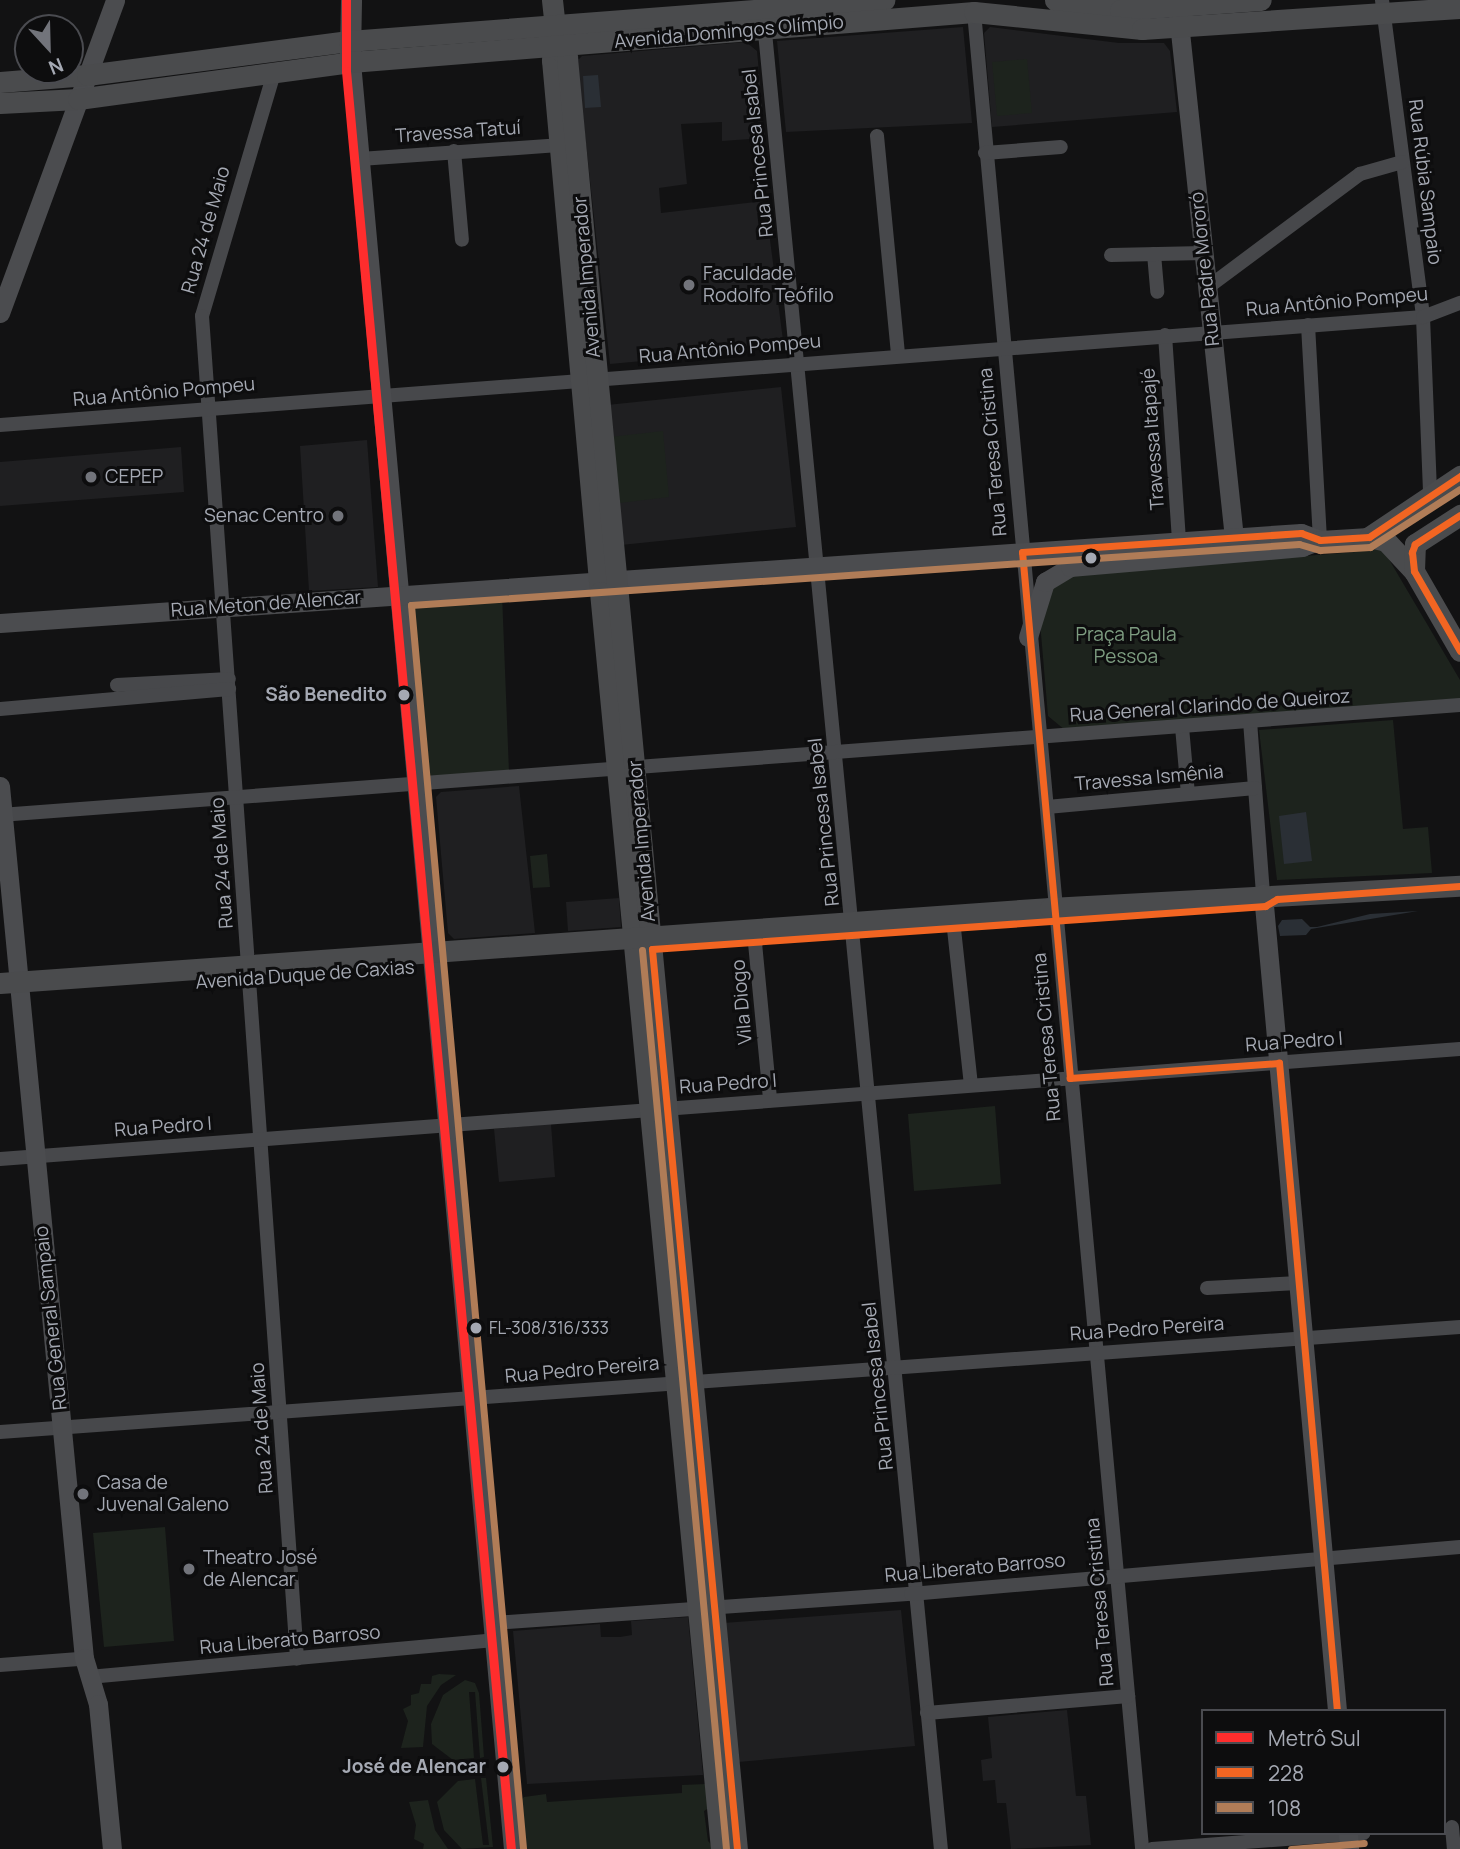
<!DOCTYPE html>
<meta charset="utf-8">
<style>
body{margin:0}
#map{position:relative;width:1460px;height:1849px;overflow:hidden;background:#121213;font-family:Manrope,sans-serif}
div>[style]{position:absolute}
[style*='--x']{left:calc(var(--x)*1px);top:calc(var(--y)*1px);width:calc(var(--w)*1px);rotate:calc(var(--a)*1deg)}
.built>*{inset:0;background:#1f1f21}
.green>*{inset:0;background:#1d231d}
.water>*{inset:0;background:#2a2f35}
.street>*{height:14px;margin:-7px;padding:0 7px;transform-origin:7px;border-radius:7px;background:#47484b}
.secondary>*{height:19px;margin:-9.5px;padding:0 9.5px;transform-origin:9.5px;border-radius:9.5px;background:#4b4c4f}
.primary>*{height:21px;margin:-10.5px;padding:0 10.5px;transform-origin:10.5px;border-radius:10.5px;background:#4a4b4d}
.bus-1>*{height:7px;margin:-3.5px;padding:0 3.5px;transform-origin:3.5px;border-radius:3.5px;background:#f26522}
.bus-2>*{height:7px;margin:-3.5px;padding:0 3.5px;transform-origin:3.5px;border-radius:3.5px;background:#b07c57}
.metro-1>*{height:9px;margin:-4.5px;padding:0 4.5px;transform-origin:4.5px;border-radius:4.5px;background:#ff2d2d}
.dots>*{width:19px;height:19px;translate:-50% -50%;box-sizing:border-box;border:4px solid #0d0d0e;border-radius:50%}
span{translate:-50% -50%;white-space:nowrap;text-align:center;line-height:1.15;-webkit-text-stroke:6px #0d0d0e;paint-order:stroke}
.bus-label{font-size:17px;color:#a5a9b3}
.left{translate:0 -50%;text-align:left}
.street-label{font-size:19px;color:#a5a9b3}
.poi-label{font-size:19px;color:#a5a9b3}
.right{translate:-100% -50%;text-align:right}
.park-label{font-size:19px;color:#7d9c80}
.stop-label{font-size:19px;color:#a5a9b3;font-weight:700}
.legend{position:absolute;left:1201px;top:1709px;width:245px;height:126px;box-sizing:border-box;background:#0d0d0e;border:2px solid #4a4b50;margin:0;padding:9px 12px;list-style:none;font-size:21px;color:#a5a9b3}
.legend li{display:flex;align-items:center;gap:14px;height:35px}
.legend b{width:35px;border:2px solid #4a4b50}
.north{position:absolute;left:14px;top:14px;width:70px;height:70px;box-sizing:border-box;background:#0d0d0e;border:2px solid #4a4b50;border-radius:50%;rotate:158deg;font-size:19px;font-weight:700;line-height:28px;text-align:center;color:#a5a9b3}
.north::after{content:'';display:block;margin:auto;width:24px;height:32px;background:#72747b;clip-path:polygon(50% 0,100% 100%,50% 72%,0 100%)}
</style>
<div id="map">
<div class="built">
<div style="clip-path:polygon(963px 27px,972px 123px,786px 132px,777px 41px)"></div>
<div style="clip-path:polygon(990px 27px,1119px 43px,1164px 43px,1170px 51px,1177px 112px,992px 127px,984px 33px)"></div>
<div style="clip-path:polygon(746px 42px,757px 51px,765px 138px,722px 141px,722px 122px,681px 124px,687px 184px,659px 188px,661px 213px,765px 201px,784px 348px,610px 364px,577px 61px,582px 56px)"></div>
<div style="clip-path:polygon(781px 387px,796px 527px,621px 545px,607px 405px)"></div>
<div style="clip-path:polygon(367px 440px,378px 587px,309px 591px,300px 446px)"></div>
<div style="clip-path:polygon(181px 447px,184px 492px,0 506px,0 462px)"></div>
<div style="clip-path:polygon(519px 786px,535px 933px,454px 939px,448px 933px,436px 797px,441px 792px)"></div>
<div style="clip-path:polygon(619px 898px,621px 927px,568px 931px,566px 902px)"></div>
<div style="clip-path:polygon(551px 1124px,555px 1177px,499px 1182px,494px 1129px)"></div>
<div style="clip-path:polygon(901px 1610px,915px 1746px,738px 1762px,723px 1623px)"></div>
<div style="clip-path:polygon(688px 1617px,703px 1775px,527px 1784px,513px 1631px,600px 1624px,601px 1637px,620px 1637px,632px 1635px,631px 1621px)"></div>
<div style="clip-path:polygon(1067px 1710px,1076px 1796px,1086px 1796px,1091px 1845px,1011px 1849px,1006px 1803px,997px 1803px,995px 1780px,983px 1781px,981px 1760px,992px 1758px,988px 1717px)"></div>
</div>
<div class="green">
<div style="clip-path:polygon(1027px 59px,1032px 113px,997px 116px,992px 62px)"></div>
<div style="clip-path:polygon(663px 431px,669px 497px,620px 503px,610px 437px)"></div>
<div style="clip-path:polygon(1358px 547px,1377px 547px,1387px 556px,1460px 680px,1460px 699px,1065px 730px,1048px 716px,1039px 610px,1060px 575px,1355px 552px)"></div>
<div style="clip-path:polygon(502px 594px,509px 772px,426px 776px,411px 605px,414px 602px)"></div>
<div style="clip-path:polygon(1393px 720px,1403px 829px,1428px 827px,1432px 873px,1277px 880px,1259px 730px)"></div>
<div style="clip-path:polygon(547px 854px,550px 887px,533px 888px,530px 856px)"></div>
<div style="clip-path:polygon(995px 1106px,1001px 1184px,914px 1191px,908px 1114px)"></div>
<div style="clip-path:polygon(165px 1527px,174px 1641px,104px 1647px,93px 1533px)"></div>
<div style="clip-path:polygon(439px 1674px,456px 1675px,441px 1685px,427px 1706px,423px 1747px,401px 1748px,408px 1721px,403px 1709px,411px 1705px,411px 1695px,419px 1693px,421px 1684px,431px 1684px,432px 1676px)"></div>
<div style="clip-path:polygon(465px 1680px,475px 1683px,479px 1693px,484px 1757px,480px 1758px,475px 1692px,469px 1692px,474px 1758px,453px 1760px,432px 1744px,431px 1724px,443px 1695px)"></div>
<div style="clip-path:polygon(481px 1778px,486px 1778px,493px 1847px,462px 1849px,444px 1830px,437px 1802px,458px 1781px,475px 1779px,483px 1845px,489px 1845px)"></div>
<div style="clip-path:polygon(706px 1784px,712px 1806px,704px 1811px,708px 1841px,715px 1849px,523px 1849px,519px 1803px,524px 1797px,546px 1794px,547px 1802px,682px 1793px,682px 1785px)"></div>
<div style="clip-path:polygon(428px 1800px,435px 1830px,448px 1849px,423px 1849px,424px 1844px,414px 1839px,416px 1825px,409px 1802px)"></div>
</div>
<div class="water">
<div style="clip-path:polygon(598px 75px,601px 107px,585px 108px,583px 76px)"></div>
<div style="clip-path:polygon(1306px 812px,1312px 861px,1284px 864px,1279px 816px)"></div>
<div style="clip-path:polygon(1418px 911px,1311px 929px,1306px 935px,1280px 936px,1278px 926px,1282px 920px,1302px 919px,1310px 927px,1317px 927px,1370px 914px)"></div>
</div>
<div class="street">
<div style="--x:1382;--y:0;--w:320;--a:82.6"></div>
<div style="--x:1423;--y:317;--w:178;--a:87.7"></div>
<div style="--x:974;--y:12;--w:1845;--a:84.77"></div>
<div style="--x:764;--y:22;--w:1836;--a:84.47"></div>
<div style="--x:274;--y:73;--w:253;--a:106.5"></div>
<div style="--x:202;--y:316;--w:1346;--a:85.95"></div>
<div style="--x:877;--y:136;--w:219;--a:84.5"></div>
<div style="--x:454;--y:151;--w:89;--a:84.9"></div>
<div style="--x:985;--y:153;--w:76;--a:-4.5"></div>
<div style="--x:360;--y:159;--w:199;--a:-4"></div>
<div style="--x:1154;--y:254;--w:38;--a:85"></div>
<div style="--x:1111;--y:255;--w:93;--a:-1.2"></div>
<div style="--x:1207;--y:288;--w:191;--a:-36.7"></div>
<div style="--x:1360;--y:174;--w:44;--a:-15.9"></div>
<div style="--x:1308;--y:325;--w:215;--a:86.8"></div>
<div style="--x:1165;--y:335;--w:206;--a:86.1"></div>
<div style="--x:0;--y:425;--w:1427;--a:-4.34"></div>
<div style="--x:1423;--y:317;--w:40;--a:-21"></div>
<div style="--x:117;--y:685;--w:112;--a:-3.1"></div>
<div style="--x:0;--y:709;--w:230;--a:-5"></div>
<div style="--x:1250;--y:721;--w:173;--a:85.7"></div>
<div style="--x:1182;--y:727;--w:67;--a:84.9"></div>
<div style="--x:1047;--y:807;--w:209;--a:-5.2"></div>
<div style="--x:0;--y:815;--w:1464;--a:-4.31"></div>
<div style="--x:954;--y:929;--w:157;--a:83.8"></div>
<div style="--x:755;--y:943;--w:158;--a:84.5"></div>
<div style="--x:0;--y:1159;--w:1464;--a:-4.31"></div>
<div style="--x:1207;--y:1288;--w:91;--a:-3.1"></div>
<div style="--x:0;--y:1432;--w:1464;--a:-4.11"></div>
<div style="--x:493;--y:1623;--w:419;--a:-4"></div>
<div style="--x:911;--y:1594;--w:551;--a:-4.89"></div>
<div style="--x:0;--y:1665;--w:79;--a:-4.3"></div>
<div style="--x:89;--y:1677;--w:407;--a:-5.2"></div>
<div style="--x:927;--y:1713;--w:202;--a:-4.8"></div>
<div style="--x:1452;--y:1827;--w:22;--a:85"></div>
<div style="--x:1152;--y:1849;--w:212;--a:-4.3"></div>
</div>
<div class="secondary">
<div style="--x:1178;--y:13;--w:528;--a:83.91"></div>
<div style="--x:351;--y:62;--w:1794;--a:84.82"></div>
<div style="--x:0;--y:313;--w:333;--a:-69.8"></div>
<div style="--x:0;--y:623;--w:1304;--a:-3.96"></div>
<div style="--x:1301;--y:533;--w:20;--a:20"></div>
<div style="--x:1320;--y:540;--w:49;--a:-3.5"></div>
<div style="--x:1028;--y:637;--w:58;--a:-72.8"></div>
<div style="--x:1045;--y:582;--w:29;--a:-31"></div>
<div style="--x:1070;--y:567;--w:233;--a:-4.9"></div>
<div style="--x:1302;--y:547;--w:19;--a:-21"></div>
<div style="--x:0;--y:786;--w:876;--a:84.5"></div>
<div style="--x:84;--y:1658;--w:48;--a:73.1"></div>
<div style="--x:98;--y:1704;--w:146;--a:84.5"></div>
<div style="--x:1263;--y:894;--w:820;--a:84.82"></div>
<div style="--x:1348;--y:1833;--w:16;--a:86"></div>
</div>
<div class="primary">
<div style="--x:552;--y:0;--w:46;--a:83.8"></div>
<div style="--x:557;--y:46;--w:15;--a:110"></div>
<div style="--x:552;--y:60;--w:534;--a:84.84"></div>
<div style="--x:600;--y:592;--w:1263;--a:84.5"></div>
<div style="--x:1055;--y:0;--w:66;--a:8.7"></div>
<div style="--x:1120;--y:10;--w:141;--a:-4.1"></div>
<div style="--x:557;--y:46;--w:16;--a:50"></div>
<div style="--x:567;--y:58;--w:1799;--a:84.58"></div>
<div style="--x:350;--y:54;--w:54;--a:-88.9"></div>
<div style="--x:0;--y:82;--w:87;--a:-4.6"></div>
<div style="--x:87;--y:75;--w:264;--a:-7.4"></div>
<div style="--x:349;--y:41;--w:537;--a:-4.38"></div>
<div style="--x:0;--y:103;--w:78;--a:-2.9"></div>
<div style="--x:78;--y:99;--w:275;--a:-7.7"></div>
<div style="--x:351;--y:62;--w:625;--a:-4.59"></div>
<div style="--x:974;--y:12;--w:169;--a:5.8"></div>
<div style="--x:1142;--y:29;--w:319;--a:-3.8"></div>
<div style="--x:1369;--y:537;--w:17;--a:13"></div>
<div style="--x:1386;--y:541;--w:41;--a:47"></div>
<div style="--x:1414;--y:571;--w:92;--a:60.1"></div>
<div style="--x:1369;--y:537;--w:110;--a:-33.8"></div>
<div style="--x:1414;--y:571;--w:27;--a:-88"></div>
<div style="--x:1415;--y:544;--w:54;--a:-32.8"></div>
<div style="--x:0;--y:983;--w:1053;--a:-4.09"></div>
<div style="--x:1050;--y:908;--w:411;--a:-3.1"></div>
</div>
<div class="bus-1">
<div style="--x:1460;--y:515;--w:54;--a:147.2"></div>
<div style="--x:1415;--y:544;--w:9;--a:111"></div>
<div style="--x:1412;--y:552;--w:19;--a:84"></div>
<div style="--x:1414;--y:571;--w:92;--a:60.1"></div>
<div style="--x:1337;--y:1711;--w:651;--a:-95.11"></div>
<div style="--x:1279;--y:1063;--w:210;--a:175.9"></div>
<div style="--x:1070;--y:1078;--w:528;--a:-95.21"></div>
<div style="--x:1022;--y:552;--w:280;--a:-3.9"></div>
<div style="--x:1301;--y:533;--w:20;--a:20"></div>
<div style="--x:1320;--y:540;--w:49;--a:-3.5"></div>
<div style="--x:1369;--y:537;--w:110;--a:-33.8"></div>
<div style="--x:737;--y:1849;--w:904;--a:-95.4"></div>
<div style="--x:652;--y:949;--w:615;--a:-4.01"></div>
<div style="--x:1265;--y:906;--w:14;--a:-30"></div>
<div style="--x:1277;--y:899;--w:183;--a:-4.1"></div>
</div>
<div class="bus-2">
<div style="--x:642;--y:950;--w:903;--a:84.66"></div>
<div style="--x:523;--y:1848;--w:1248;--a:-95.15"></div>
<div style="--x:411;--y:605;--w:890;--a:-3.93"></div>
<div style="--x:1299;--y:544;--w:22;--a:16"></div>
<div style="--x:1320;--y:550;--w:50;--a:-3.4"></div>
<div style="--x:1370;--y:547;--w:107;--a:-32.8"></div>
<div style="--x:1291;--y:1849;--w:73;--a:-4.7"></div>
</div>
<div class="metro-1">
<div style="--x:346;--y:0;--w:71;--a:90"></div>
<div style="--x:346;--y:71;--w:1786;--a:84.7"></div>
</div>
<div class="dots">
<div style="left:689px;top:285px;background:#72747b"></div>
<div style="left:91px;top:477px;background:#72747b"></div>
<div style="left:338px;top:516px;background:#72747b"></div>
<div style="left:1091px;top:558px;background:#a5a9b3"></div>
<div style="left:404px;top:695px;background:#a5a9b3"></div>
<div style="left:476px;top:1328px;background:#a5a9b3"></div>
<div style="left:83px;top:1494px;background:#72747b"></div>
<div style="left:189px;top:1569px;background:#72747b"></div>
<div style="left:503px;top:1767px;background:#a5a9b3"></div>
</div>
<div class="bus-label">
<span class="left" style="left:489px;top:1328px">FL-308/316/333</span>
</div>
<div class="street-label">
<span style="left:729px;top:32px;rotate:-5deg">Avenida Domingos Olímpio</span>
<span style="left:458px;top:132px;rotate:-4deg">Travessa Tatuí</span>
<span style="left:758px;top:153px;rotate:-96deg">Rua Princesa Isabel</span>
<span style="left:1425px;top:182px;rotate:83deg">Rua Rúbia Sampaio</span>
<span style="left:206px;top:230px;rotate:-74deg">Rua 24 de Maio</span>
<span style="left:1205px;top:269px;rotate:-96deg">Rua Padre Mororó</span>
<span style="left:587px;top:277px;rotate:-95deg">Avenida Imperador</span>
<span style="left:1337px;top:302px;rotate:-5deg">Rua Antônio Pompeu</span>
<span style="left:730px;top:349px;rotate:-5deg">Rua Antônio Pompeu</span>
<span style="left:164px;top:392px;rotate:-5deg">Rua Antônio Pompeu</span>
<span style="left:1153px;top:439px;rotate:-94deg">Travessa Itapajé</span>
<span style="left:993px;top:452px;rotate:-95deg">Rua Teresa Cristina</span>
<span style="left:266px;top:604px;rotate:-4deg">Rua Meton de Alencar</span>
<span style="left:1210px;top:706px;rotate:-4deg">Rua General Clarindo de Queiroz</span>
<span style="left:1149px;top:778px;rotate:-5deg">Travessa Ismênia</span>
<span style="left:824px;top:822px;rotate:-96deg">Rua Princesa Isabel</span>
<span style="left:642px;top:841px;rotate:-95deg">Avenida Imperador</span>
<span style="left:222px;top:863px;rotate:-94deg">Rua 24 de Maio</span>
<span style="left:305px;top:975px;rotate:-4deg">Avenida Duque de Caxias</span>
<span style="left:742px;top:1002px;rotate:-95deg">Vila Diogo</span>
<span style="left:1047px;top:1037px;rotate:-95deg">Rua Teresa Cristina</span>
<span style="left:1294px;top:1042px;rotate:-4deg">Rua Pedro I</span>
<span style="left:728px;top:1084px;rotate:-4deg">Rua Pedro I</span>
<span style="left:163px;top:1127px;rotate:-4deg">Rua Pedro I</span>
<span style="left:51px;top:1318px;rotate:-96deg">Rua General Sampaio</span>
<span style="left:1147px;top:1329px;rotate:-4deg">Rua Pedro Pereira</span>
<span style="left:582px;top:1370px;rotate:-5deg">Rua Pedro Pereira</span>
<span style="left:878px;top:1386px;rotate:-96deg">Rua Princesa Isabel</span>
<span style="left:262px;top:1428px;rotate:-94deg">Rua 24 de Maio</span>
<span style="left:975px;top:1568px;rotate:-5deg">Rua Liberato Barroso</span>
<span style="left:1100px;top:1602px;rotate:-95deg">Rua Teresa Cristina</span>
<span style="left:290px;top:1640px;rotate:-5deg">Rua Liberato Barroso</span>
</div>
<div class="poi-label">
<span class="left" style="left:703px;top:285px">Faculdade<br>Rodolfo Teófilo</span>
<span class="left" style="left:105px;top:477px">CEPEP</span>
<span class="right" style="left:324px;top:516px">Senac Centro</span>
<span class="left" style="left:97px;top:1494px">Casa de<br>Juvenal Galeno</span>
<span class="left" style="left:203px;top:1569px">Theatro José<br>de Alencar</span>
</div>
<div class="park-label">
<span style="left:1126px;top:646px">Praça Paula<br>Pessoa</span>
</div>
<div class="stop-label">
<span class="right" style="left:387px;top:695px">São Benedito</span>
<span class="right" style="left:486px;top:1767px">José de Alencar</span>
</div>
<ul class="legend">
<li><b style="height:9px;background:#ff2d2d"></b>Metrô Sul</li>
<li><b style="height:9px;background:#f26522"></b>228</li>
<li><b style="height:9px;background:#b07c57"></b>108</li>
</ul>
<div class="north">N</div>
</div>
